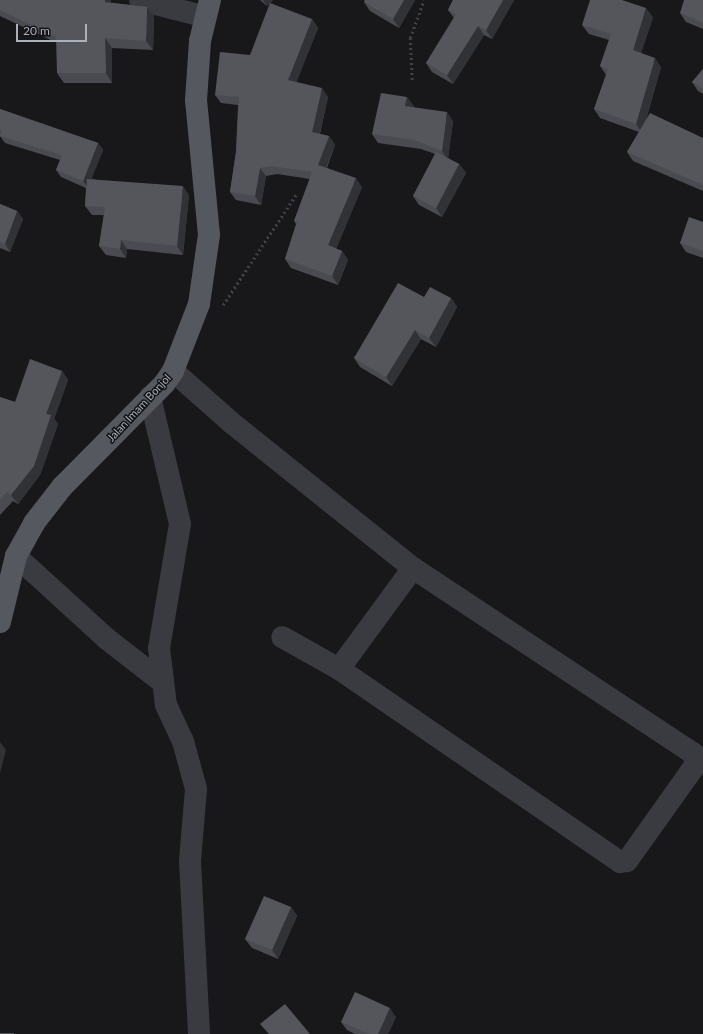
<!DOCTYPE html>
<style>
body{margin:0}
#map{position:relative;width:703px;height:1034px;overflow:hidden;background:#18181b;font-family:Lato,sans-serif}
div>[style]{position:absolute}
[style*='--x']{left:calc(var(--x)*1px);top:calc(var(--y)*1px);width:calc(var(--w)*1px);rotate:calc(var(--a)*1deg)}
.path>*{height:2.5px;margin-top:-1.25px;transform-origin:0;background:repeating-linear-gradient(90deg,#3f4247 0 2px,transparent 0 5px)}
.minor>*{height:22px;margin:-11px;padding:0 11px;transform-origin:11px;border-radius:11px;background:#393b40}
.primary>*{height:22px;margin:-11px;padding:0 11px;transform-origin:11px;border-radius:11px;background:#55585f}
.wall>*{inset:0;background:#494b50}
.shaded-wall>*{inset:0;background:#313236}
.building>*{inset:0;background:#54565c}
span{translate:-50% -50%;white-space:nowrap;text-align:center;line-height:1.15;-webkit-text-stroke:3px #131316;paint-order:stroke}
.street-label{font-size:11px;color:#aab1bb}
.scale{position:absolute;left:16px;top:24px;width:71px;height:18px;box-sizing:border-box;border:2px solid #aab1bb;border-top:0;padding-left:5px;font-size:12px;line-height:14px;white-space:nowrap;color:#aab1bb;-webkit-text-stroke:3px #131316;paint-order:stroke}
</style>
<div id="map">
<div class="path">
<div style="--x:412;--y:80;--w:42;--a:-92.7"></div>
<div style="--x:410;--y:38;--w:40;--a:-69.8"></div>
<div style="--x:223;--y:305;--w:134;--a:-56.5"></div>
</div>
<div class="minor">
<div style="--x:140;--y:0;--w:65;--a:14.3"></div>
<div style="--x:173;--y:371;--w:80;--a:41.5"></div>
<div style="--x:233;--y:424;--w:231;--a:38.7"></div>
<div style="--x:413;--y:568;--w:336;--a:33.5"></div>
<div style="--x:693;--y:753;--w:11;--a:75"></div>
<div style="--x:696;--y:764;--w:119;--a:125.4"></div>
<div style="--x:627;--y:861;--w:7;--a:172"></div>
<div style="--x:620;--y:862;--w:341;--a:-145.5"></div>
<div style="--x:339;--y:669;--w:65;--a:-150.7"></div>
<div style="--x:150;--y:397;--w:130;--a:76.7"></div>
<div style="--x:180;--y:524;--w:126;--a:99.6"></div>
<div style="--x:159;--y:648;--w:57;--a:83"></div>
<div style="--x:166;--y:705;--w:40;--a:65"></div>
<div style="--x:183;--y:741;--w:50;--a:74.8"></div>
<div style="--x:196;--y:789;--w:72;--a:94.8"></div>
<div style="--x:190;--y:861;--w:173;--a:87"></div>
<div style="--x:16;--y:556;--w:123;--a:42.4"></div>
<div style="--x:107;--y:639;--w:68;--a:37.9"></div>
<div style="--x:339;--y:669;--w:125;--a:-53.8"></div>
</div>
<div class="primary">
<div style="--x:0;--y:622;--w:68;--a:-76.4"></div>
<div style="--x:16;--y:556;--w:38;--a:-61"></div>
<div style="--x:34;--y:523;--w:46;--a:-52.1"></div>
<div style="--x:62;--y:487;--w:145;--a:-45.3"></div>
<div style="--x:164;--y:384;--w:16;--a:-55"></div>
<div style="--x:173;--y:371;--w:72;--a:-68.8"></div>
<div style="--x:199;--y:304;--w:70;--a:-81.8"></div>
<div style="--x:209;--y:235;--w:136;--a:-95.5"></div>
<div style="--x:196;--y:100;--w:59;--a:-86.1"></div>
<div style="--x:200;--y:41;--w:42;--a:-76.3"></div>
</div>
<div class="wall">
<div style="clip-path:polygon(0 0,111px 3px,147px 7px,154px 16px,153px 50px,112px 48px,112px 83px,64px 83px,57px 73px,57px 43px,0 16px)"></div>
<div style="clip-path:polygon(260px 0,273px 0,267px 6px)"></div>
<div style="clip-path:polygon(365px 0,415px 0,399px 28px,370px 11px,364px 2px)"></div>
<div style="clip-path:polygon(453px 0,514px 0,492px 39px,484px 35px,453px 84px,432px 72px,426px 63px,454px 18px,448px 10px)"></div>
<div style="clip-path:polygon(703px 0,703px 29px,686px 22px,680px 13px)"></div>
<div style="clip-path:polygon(653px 17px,641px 53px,661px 67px,646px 120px,703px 138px,703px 191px,633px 161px,627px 152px,639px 132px,600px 118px,594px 109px,606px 75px,600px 66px,609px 40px,589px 34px,582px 25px)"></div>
<div style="clip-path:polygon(312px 19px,318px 28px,296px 82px,328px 97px,320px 134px,329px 136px,335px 145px,327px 168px,362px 187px,336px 249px,342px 251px,348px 260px,338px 285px,291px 268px,285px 259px,296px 224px,294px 221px,310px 179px,277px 174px,266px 176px,261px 205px,236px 200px,230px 192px,236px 152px,238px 105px,221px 103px,215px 95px,250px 55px)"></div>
<div style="clip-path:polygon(703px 69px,703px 94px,698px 91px,692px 82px)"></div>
<div style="clip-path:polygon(414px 106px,413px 107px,453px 121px,448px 158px,459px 164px,466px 173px,442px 217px,419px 205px,413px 196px,435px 154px,421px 149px,378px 143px,372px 134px)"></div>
<div style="clip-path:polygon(0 109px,98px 143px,103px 150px,91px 179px,189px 195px,183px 255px,127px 249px,126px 258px,106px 255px,99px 246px,104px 215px,92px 215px,85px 206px,86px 188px,61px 177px,56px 170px,60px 160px,5px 143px,0 136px)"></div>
<div style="clip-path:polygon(0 204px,17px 211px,23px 219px,10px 252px,0 248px)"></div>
<div style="clip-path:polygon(703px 222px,703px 258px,686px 252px,680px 243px)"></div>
<div style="clip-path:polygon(424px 297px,451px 298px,457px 307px,436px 347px,421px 339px,392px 386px,360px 367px,354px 358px)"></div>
<div style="clip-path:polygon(62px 371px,68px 380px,54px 419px,58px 424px,40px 475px,18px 504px,13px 501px,0 515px,0 397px,15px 402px)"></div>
<div style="clip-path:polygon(291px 907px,297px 916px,278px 959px,252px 948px,245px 939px)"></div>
<div style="clip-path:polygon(396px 1017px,388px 1034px,355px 1034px,347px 1030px,341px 1022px)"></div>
</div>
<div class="shaded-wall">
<div style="clip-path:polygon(105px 0,111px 0,112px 11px,105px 2px)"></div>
<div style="clip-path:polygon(263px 0,273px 0,267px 6px)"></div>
<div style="clip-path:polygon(404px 0,415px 0,399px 28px,393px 19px)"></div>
<div style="clip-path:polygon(503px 0,514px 0,492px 39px,486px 30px)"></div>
<div style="clip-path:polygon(147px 7px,154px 16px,153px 50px,146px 41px)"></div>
<div style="clip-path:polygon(646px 8px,653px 17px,639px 59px,633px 50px)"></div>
<div style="clip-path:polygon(312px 19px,318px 28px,294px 89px,288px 80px)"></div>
<div style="clip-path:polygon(478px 26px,484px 35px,453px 84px,447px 75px)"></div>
<div style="clip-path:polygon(105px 38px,112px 48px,112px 83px,106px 73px)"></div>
<div style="clip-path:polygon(655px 58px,661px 67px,642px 133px,636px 124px)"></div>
<div style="clip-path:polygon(322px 88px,328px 97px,318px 140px,312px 132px)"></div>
<div style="clip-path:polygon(407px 97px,414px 106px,411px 115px,405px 106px)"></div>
<div style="clip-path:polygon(447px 112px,453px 121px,448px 160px,442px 151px)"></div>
<div style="clip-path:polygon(329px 136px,335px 145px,324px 173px,318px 165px)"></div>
<div style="clip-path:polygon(98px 143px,103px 150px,88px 188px,83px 181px)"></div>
<div style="clip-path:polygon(459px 164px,466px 173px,442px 217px,436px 208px)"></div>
<div style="clip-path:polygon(260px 168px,266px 176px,261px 205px,255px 196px)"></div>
<div style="clip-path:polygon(356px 178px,362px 187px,334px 254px,328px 245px)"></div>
<div style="clip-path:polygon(183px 186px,189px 195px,183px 255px,177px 246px)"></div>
<div style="clip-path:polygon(17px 211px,23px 219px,10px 252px,5px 244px)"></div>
<div style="clip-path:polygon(121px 240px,127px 249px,126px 258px,120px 249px)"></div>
<div style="clip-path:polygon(342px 251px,348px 260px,338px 285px,332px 276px)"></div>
<div style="clip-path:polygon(451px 298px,457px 307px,436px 347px,429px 338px)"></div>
<div style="clip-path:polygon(415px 330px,421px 339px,392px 386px,386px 377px)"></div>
<div style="clip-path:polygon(62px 371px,68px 380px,54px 419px,58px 424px,40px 475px,18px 504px,11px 495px,46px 414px)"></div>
<div style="clip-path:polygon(0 742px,6px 750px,0 773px)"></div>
<div style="clip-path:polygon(291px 907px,297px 916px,278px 959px,272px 950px)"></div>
<div style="clip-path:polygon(390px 1008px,396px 1017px,388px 1034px,378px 1034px)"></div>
</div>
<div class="building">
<div style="clip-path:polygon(0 0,105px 0,105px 2px,147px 7px,146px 41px,105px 38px,106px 73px,57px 73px,56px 37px,0 10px)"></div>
<div style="clip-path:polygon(365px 0,404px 0,393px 19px,364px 2px)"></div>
<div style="clip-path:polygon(453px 0,503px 0,486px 30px,478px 26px,447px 75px,426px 63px,456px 14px,448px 10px)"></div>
<div style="clip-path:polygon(590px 0,622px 0,646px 8px,633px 50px,655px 58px,636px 124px,594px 109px,608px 69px,600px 66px,611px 34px,582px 25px)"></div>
<div style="clip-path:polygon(684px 0,703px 0,703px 23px,680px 13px)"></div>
<div style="clip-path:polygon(270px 3px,312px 19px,288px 80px,322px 88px,312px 132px,329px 136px,318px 165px,356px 178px,328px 245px,342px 251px,332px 276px,285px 259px,297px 222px,294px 221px,312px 172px,271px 166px,260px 168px,255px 196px,230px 192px,236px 152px,239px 97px,215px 95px,220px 52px,250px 55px)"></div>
<div style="clip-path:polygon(703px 69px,703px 89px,692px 82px)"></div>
<div style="clip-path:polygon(381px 93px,407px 97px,405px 106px,447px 112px,442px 151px,414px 140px,372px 134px)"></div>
<div style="clip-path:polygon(0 109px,98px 143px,83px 181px,56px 170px,62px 155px,0 136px,2px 131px,0 130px)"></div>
<div style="clip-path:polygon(650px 113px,703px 138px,703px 185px,627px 152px)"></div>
<div style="clip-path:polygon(436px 152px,459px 164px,436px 208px,413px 196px)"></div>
<div style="clip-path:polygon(87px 179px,183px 186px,177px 246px,121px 240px,120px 249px,99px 246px,105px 207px,85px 206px)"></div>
<div style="clip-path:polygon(0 204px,17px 211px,5px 244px,0 242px)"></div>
<div style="clip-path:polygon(689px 217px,703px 222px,703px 251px,680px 243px)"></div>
<div style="clip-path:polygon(398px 283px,424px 297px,430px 287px,451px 298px,429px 338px,415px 330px,386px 377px,354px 358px)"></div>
<div style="clip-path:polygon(30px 359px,62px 371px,46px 414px,51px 415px,34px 466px,11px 495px,7px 492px,0 499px,0 397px,15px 402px)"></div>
<div style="clip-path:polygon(264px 896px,291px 907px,272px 950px,245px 939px)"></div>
<div style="clip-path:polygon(355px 992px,390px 1008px,378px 1034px,369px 1034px,341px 1022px)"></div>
<div style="clip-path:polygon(285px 1004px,310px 1034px,269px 1034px,260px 1024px)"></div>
<div style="clip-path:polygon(0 1033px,14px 1033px,14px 1034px,0 1034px)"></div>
</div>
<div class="street-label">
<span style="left:139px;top:408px;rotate:-47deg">Jalan Imam Bonjol</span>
</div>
<div class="scale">20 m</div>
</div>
